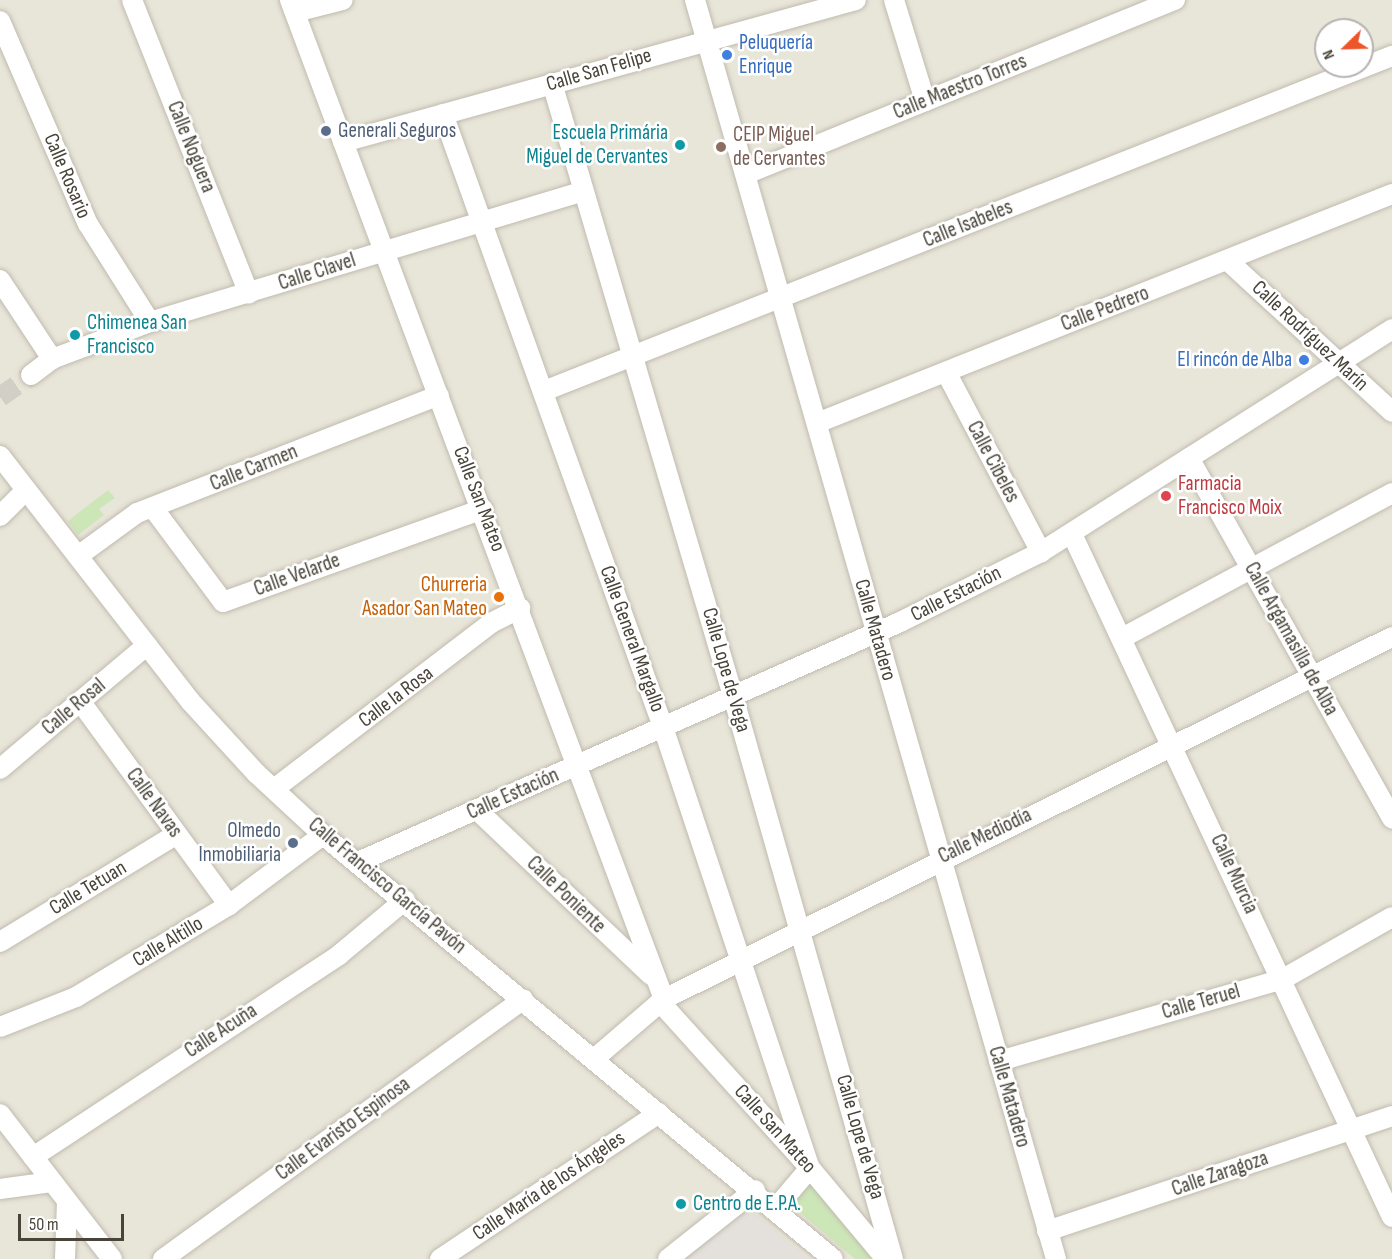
<!DOCTYPE html>
<meta charset="utf-8">
<style>
body{margin:0}
#map{position:relative;width:1392px;height:1259px;overflow:hidden;background:#f4f2eb;font-family:"Sofia Sans Condensed",sans-serif}
div>[style]{position:absolute}
[style*='--x']{left:calc(var(--x)*1px);top:calc(var(--y)*1px);width:calc(var(--w)*1px);rotate:calc(var(--a)*1deg)}
.residential>*{inset:0;background:#e8e5d9}
.industrial>*{inset:0;background:#e4e1dc}
.green>*{inset:0;background:#cde6b7}
.minor-tunnel>*{height:20px;margin-top:-10px;transform-origin:0;background:repeating-linear-gradient(90deg,#d2cfc7 0 20px,transparent 0 30px)}
.roads{filter:drop-shadow(0 0 2px #c0bbae) drop-shadow(0 0 2px #c0bbae)}
.minor>*{height:20px;margin:-10px;padding:0 10px;transform-origin:10px;border-radius:10px;background:#fff}
.dots>*{width:16px;height:16px;translate:-50% -50%;box-sizing:border-box;border:3px solid #fff;border-radius:50%}
span{translate:-50% -50%;white-space:nowrap;text-align:center;line-height:1.15;-webkit-text-stroke:5px #fff;paint-order:stroke}
.shop-label{font-size:21px;color:#366cbe}
.left{translate:0 -50%;text-align:left}
.right{translate:-100% -50%;text-align:right}
.street-label{font-size:21px;color:#484439}
.service-label{font-size:21px;color:#4e5e75}
.culture-label{font-size:21px;color:#0d838f}
.education-label{font-size:21px;color:#785e54}
.health-label{font-size:21px;color:#be3a42}
.food-label{font-size:21px;color:#c56008}
.north{position:absolute;left:1314px;top:18px;width:60px;height:60px;box-sizing:border-box;background:#fff;border:2px solid #b6b4b0;border-radius:50%;rotate:247deg;font-size:16px;font-weight:700;line-height:24px;text-align:center;color:#484439}
.north::after{content:'';display:block;margin:auto;width:21px;height:27px;background:#ed552a;clip-path:polygon(50% 0,100% 100%,50% 72%,0 100%)}
.scale{position:absolute;left:18px;top:1214px;width:106px;height:27px;box-sizing:border-box;border:3px solid #484439;border-top:0;padding-left:8px;font-size:18px;line-height:21px;white-space:nowrap;color:#484439;-webkit-text-stroke:4px #fff;paint-order:stroke}
</style>
<div id="map">
<div class="residential">
<div style="clip-path:polygon(evenodd,0 0,1392px 0,1392px 1259px,0 1259px,0 0,1326px 30px,1362px 30px,1362px 66px,1326px 66px,1326px 30px)"></div>
</div>
<div class="industrial">
<div style="clip-path:polygon(749px 1208px,808px 1259px,684px 1259px)"></div>
</div>
<div class="green">
<div style="clip-path:polygon(108px 490px,115px 498px,99px 509px,104px 515px,78px 535px,68px 521px)"></div>
<div style="clip-path:polygon(809px 1183px,857px 1235px,871px 1259px,855px 1259px,791px 1205px)"></div>
</div>
<div class="minor-tunnel">
<div style="--x:0;--y:397;--w:38;--a:-35"></div>
</div>
<div class="roads">
<div class="minor">
<div style="--x:132;--y:0;--w:316;--a:68.3"></div>
<div style="--x:290;--y:0;--w:1067;--a:69.48"></div>
<div style="--x:695;--y:0;--w:1310;--a:74"></div>
<div style="--x:894;--y:0;--w:106;--a:72.9"></div>
<div style="--x:295;--y:12;--w:49;--a:-14"></div>
<div style="--x:0;--y:21;--w:221;--a:66.6"></div>
<div style="--x:88;--y:224;--w:116;--a:57.7"></div>
<div style="--x:552;--y:83;--w:639;--a:73.55"></div>
<div style="--x:733;--y:696;--w:585;--a:74.14"></div>
<div style="--x:443;--y:114;--w:651;--a:70.26"></div>
<div style="--x:663;--y:727;--w:465;--a:71.6"></div>
<div style="--x:810;--y:1168;--w:52;--a:130.4"></div>
<div style="--x:343;--y:142;--w:532;--a:-15.47"></div>
<div style="--x:746;--y:174;--w:463;--a:-22.1"></div>
<div style="--x:1228;--y:261;--w:223;--a:42.6"></div>
<div style="--x:0;--y:280;--w:95;--a:56.6"></div>
<div style="--x:946;--y:372;--w:204;--a:62.2"></div>
<div style="--x:31;--y:375;--w:26;--a:-37"></div>
<div style="--x:52;--y:359;--w:105;--a:-20.7"></div>
<div style="--x:150;--y:322;--w:452;--a:-16.8"></div>
<div style="--x:544;--y:391;--w:912;--a:-21.56"></div>
<div style="--x:817;--y:423;--w:619;--a:-21.72"></div>
<div style="--x:0;--y:456;--w:310;--a:52.2"></div>
<div style="--x:190;--y:701;--w:99;--a:47.5"></div>
<div style="--x:257;--y:774;--w:90;--a:42.7"></div>
<div style="--x:323;--y:835;--w:663;--a:39.74"></div>
<div style="--x:1189;--y:458;--w:414;--a:60.6"></div>
<div style="--x:153;--y:508;--w:117;--a:53.3"></div>
<div style="--x:223;--y:602;--w:276;--a:-19.7"></div>
<div style="--x:0;--y:516;--w:37;--a:-45"></div>
<div style="--x:1072;--y:534;--w:754;--a:64.9"></div>
<div style="--x:78;--y:556;--w:73;--a:-36.1"></div>
<div style="--x:137;--y:513;--w:324;--a:-21.3"></div>
<div style="--x:1122;--y:638;--w:306;--a:-28.2"></div>
<div style="--x:80;--y:701;--w:253;--a:53.9"></div>
<div style="--x:0;--y:769;--w:192;--a:-40.1"></div>
<div style="--x:274;--y:789;--w:273;--a:-37.4"></div>
<div style="--x:491;--y:623;--w:33;--a:-27"></div>
<div style="--x:477;--y:810;--w:240;--a:43.5"></div>
<div style="--x:358;--y:862;--w:593;--a:-23.88"></div>
<div style="--x:900;--y:622;--w:157;--a:-26.4"></div>
<div style="--x:1041;--y:552;--w:416;--a:-32.4"></div>
<div style="--x:0;--y:942;--w:207;--a:-31.4"></div>
<div style="--x:660;--y:1002;--w:224;--a:47.9"></div>
<div style="--x:810;--y:1168;--w:119;--a:50.1"></div>
<div style="--x:0;--y:1027;--w:82;--a:-21.5"></div>
<div style="--x:76;--y:997;--w:179;--a:-31"></div>
<div style="--x:229;--y:905;--w:117;--a:-36.7"></div>
<div style="--x:594;--y:1059;--w:92;--a:-40.6"></div>
<div style="--x:664;--y:999;--w:813;--a:-26.44"></div>
<div style="--x:999;--y:1061;--w:296;--a:-16.1"></div>
<div style="--x:1283;--y:979;--w:125;--a:-29.6"></div>
<div style="--x:0;--y:1114;--w:183;--a:52.3"></div>
<div style="--x:33;--y:1157;--w:367;--a:-33.4"></div>
<div style="--x:339;--y:955;--w:86;--a:-39.8"></div>
<div style="--x:0;--y:1189;--w:52;--a:-7.7"></div>
<div style="--x:1047;--y:1231;--w:364;--a:-18.4"></div>
<div style="--x:65;--y:1259;--w:57;--a:-88"></div>
<div style="--x:163;--y:1259;--w:444;--a:-35.8"></div>
<div style="--x:440;--y:1259;--w:263;--a:-33.7"></div>
<div style="--x:668;--y:1259;--w:111;--a:-38.4"></div>
</div>
</div>
<div class="dots">
<div style="left:727px;top:55px;background:#3f7fe0"></div>
<div style="left:326px;top:131px;background:#5c6f8a"></div>
<div style="left:680px;top:145px;background:#0f9aa8"></div>
<div style="left:721px;top:147px;background:#8d6e63"></div>
<div style="left:75px;top:335px;background:#0f9aa8"></div>
<div style="left:1304px;top:360px;background:#3f7fe0"></div>
<div style="left:1166px;top:496px;background:#e0444e"></div>
<div style="left:499px;top:597px;background:#e8710a"></div>
<div style="left:293px;top:843px;background:#5c6f8a"></div>
<div style="left:681px;top:1204px;background:#0f9aa8"></div>
</div>
<div class="shop-label">
<span class="left" style="left:739px;top:55px">Peluquería<br>Enrique</span>
<span class="right" style="left:1292px;top:360px">El rincón de Alba</span>
</div>
<div class="street-label">
<span style="left:599px;top:70px;rotate:-16deg">Calle San Felipe</span>
<span style="left:960px;top:87px;rotate:-22deg">Calle Maestro Torres</span>
<span style="left:191px;top:147px;rotate:68deg">Calle Noguera</span>
<span style="left:67px;top:176px;rotate:67deg">Calle Rosario</span>
<span style="left:968px;top:224px;rotate:-22deg">Calle Isabeles</span>
<span style="left:317px;top:272px;rotate:-18deg">Calle Clavel</span>
<span style="left:1105px;top:309px;rotate:-21deg">Calle Pedrero</span>
<span style="left:1310px;top:336px;rotate:43deg">Calle Rodríguez Marín</span>
<span style="left:993px;top:462px;rotate:62deg">Calle Cibeles</span>
<span style="left:254px;top:468px;rotate:-22deg">Calle Carmen</span>
<span style="left:479px;top:499px;rotate:69deg">Calle San Mateo</span>
<span style="left:297px;top:575px;rotate:-20deg">Calle Velarde</span>
<span style="left:956px;top:594px;rotate:-27deg">Calle Estación</span>
<span style="left:875px;top:630px;rotate:74deg">Calle Matadero</span>
<span style="left:632px;top:639px;rotate:70deg">Calle General Margallo</span>
<span style="left:1291px;top:639px;rotate:61deg">Calle Argamasilla de Alba</span>
<span style="left:726px;top:670px;rotate:74deg">Calle Lope de Vega</span>
<span style="left:396px;top:697px;rotate:-37deg">Calle la Rosa</span>
<span style="left:74px;top:707px;rotate:-40deg">Calle Rosal</span>
<span style="left:513px;top:794px;rotate:-24deg">Calle Estación</span>
<span style="left:154px;top:803px;rotate:54deg">Calle Navas</span>
<span style="left:985px;top:836px;rotate:-26deg">Calle Mediodía</span>
<span style="left:1234px;top:874px;rotate:65deg">Calle Murcia</span>
<span style="left:387px;top:886px;rotate:40deg">Calle Francisco García Pavón</span>
<span style="left:88px;top:888px;rotate:-31deg">Calle Tetuan</span>
<span style="left:566px;top:895px;rotate:44deg">Calle Poniente</span>
<span style="left:168px;top:942px;rotate:-31deg">Calle Altillo</span>
<span style="left:1201px;top:1002px;rotate:-16deg">Calle Teruel</span>
<span style="left:221px;top:1031px;rotate:-33deg">Calle Acuña</span>
<span style="left:1009px;top:1097px;rotate:74deg">Calle Matadero</span>
<span style="left:343px;top:1129px;rotate:-36deg">Calle Evaristo Espinosa</span>
<span style="left:775px;top:1129px;rotate:48deg">Calle San Mateo</span>
<span style="left:860px;top:1137px;rotate:74deg">Calle Lope de Vega</span>
<span style="left:1220px;top:1174px;rotate:-19deg">Calle Zaragoza</span>
<span style="left:549px;top:1186px;rotate:-34deg">Calle María de los Ángeles</span>
</div>
<div class="service-label">
<span class="left" style="left:338px;top:131px">Generali Seguros</span>
<span class="right" style="left:281px;top:843px">Olmedo<br>Inmobiliaria</span>
</div>
<div class="culture-label">
<span class="right" style="left:668px;top:145px">Escuela Primária<br>Miguel de Cervantes</span>
<span class="left" style="left:87px;top:335px">Chimenea San<br>Francisco</span>
<span class="left" style="left:693px;top:1204px">Centro de E.P.A.</span>
</div>
<div class="education-label">
<span class="left" style="left:733px;top:147px">CEIP Miguel<br>de Cervantes</span>
</div>
<div class="health-label">
<span class="left" style="left:1178px;top:496px">Farmacia<br>Francisco Moix</span>
</div>
<div class="food-label">
<span class="right" style="left:487px;top:597px">Churreria<br>Asador San Mateo</span>
</div>
<div class="north">N</div>
<div class="scale">50 m</div>
</div>
